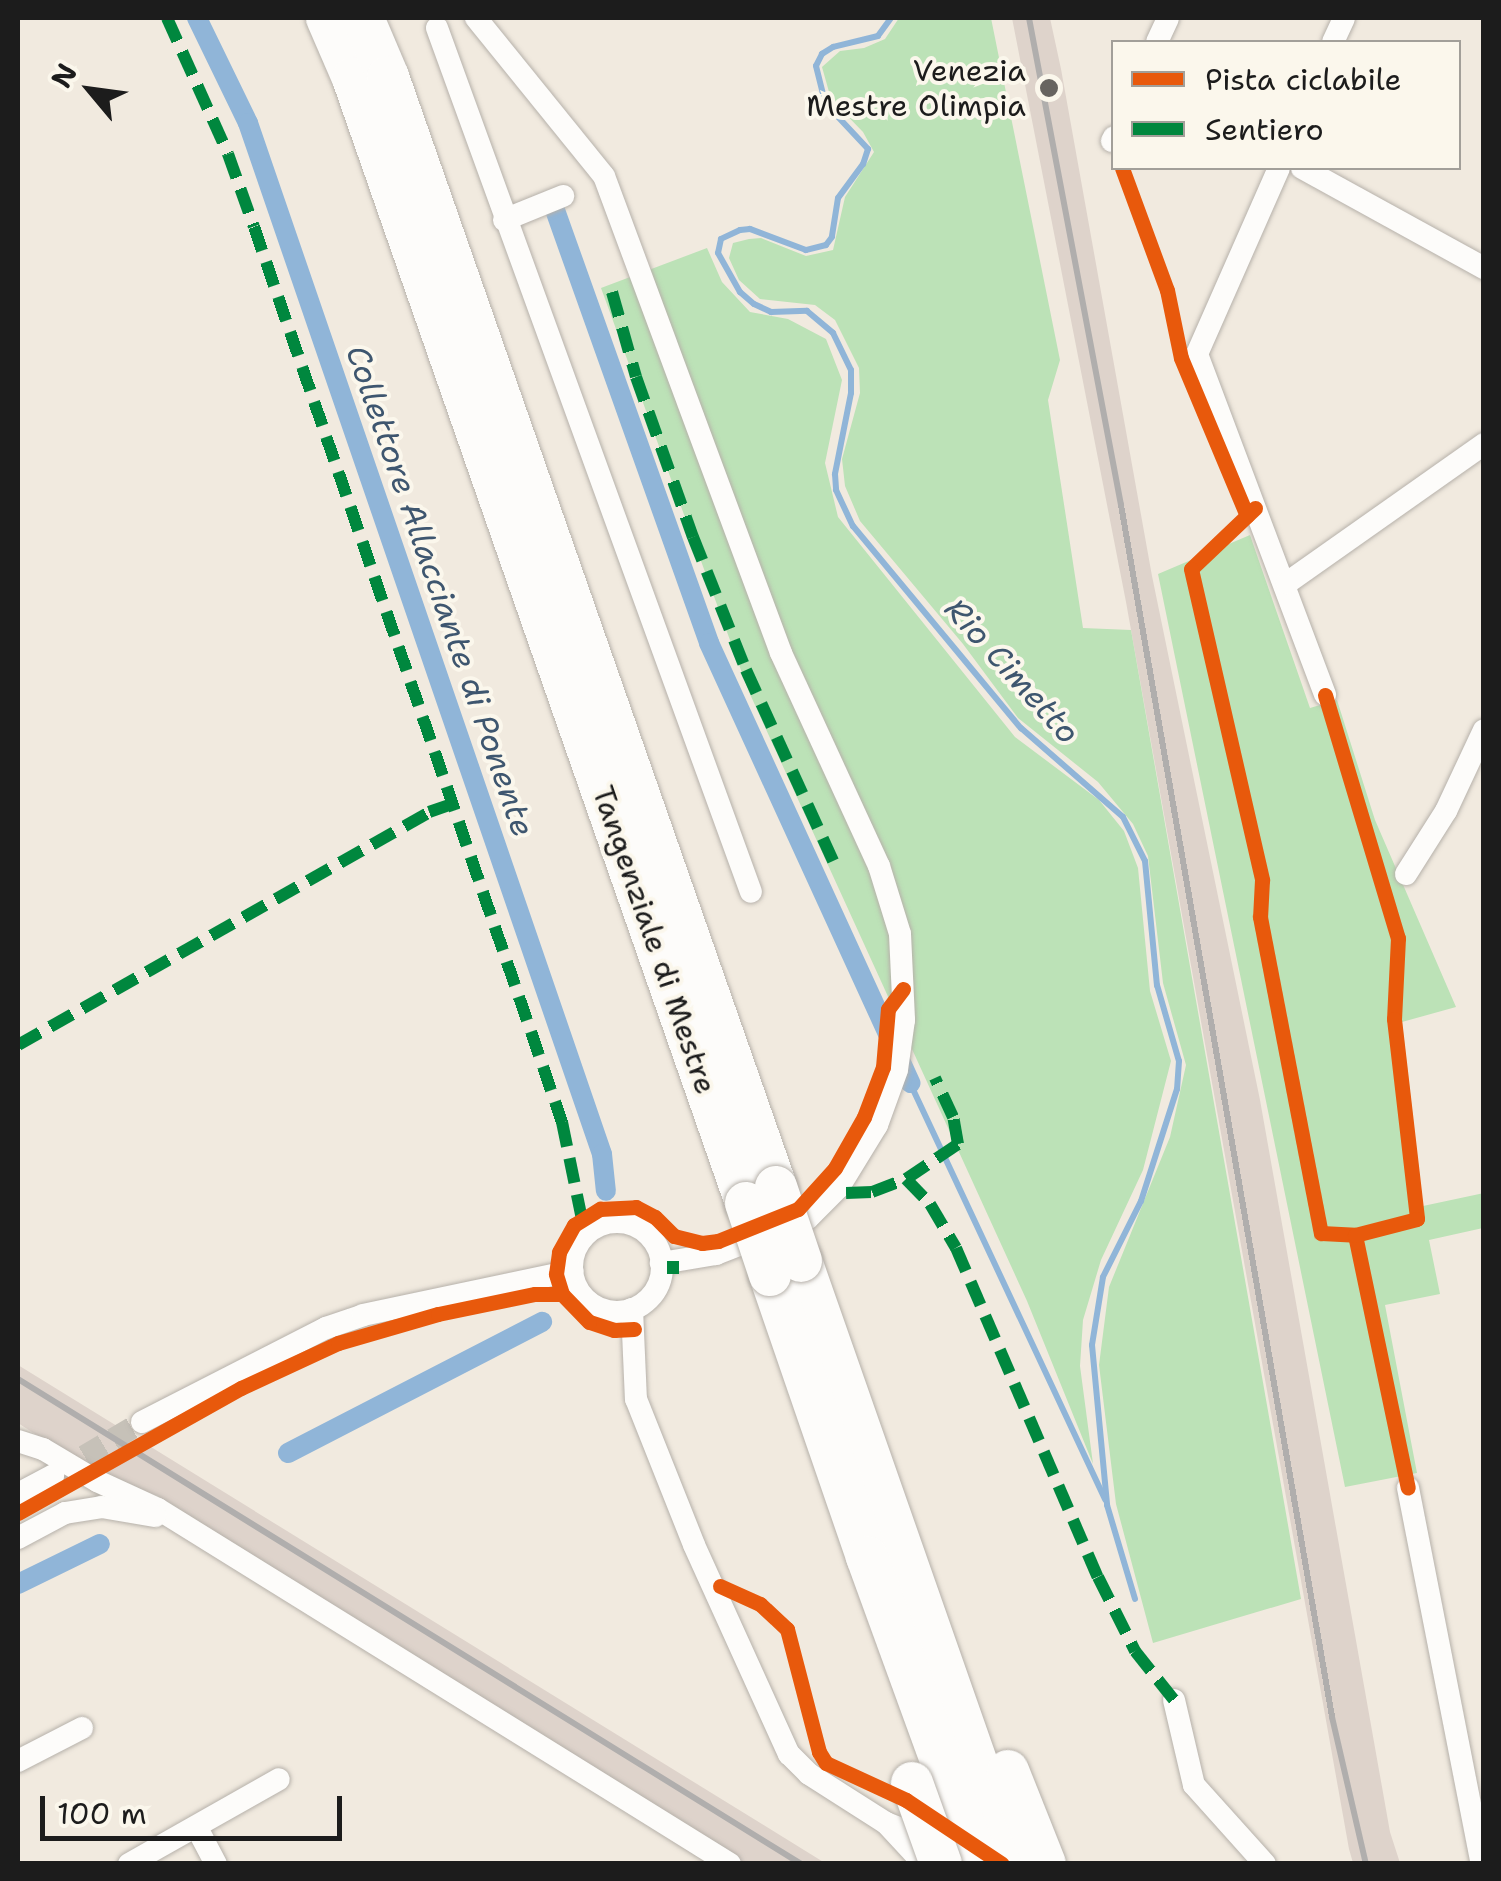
<!DOCTYPE html>
<style>
body{margin:0}
#map{position:relative;width:1501px;height:1881px;overflow:hidden;background:#f1eadf;font-family:"Shantell Sans",sans-serif}
div>[style]{position:absolute}
[style*='--x']{left:calc(var(--x)*1px);top:calc(var(--y)*1px);width:calc(var(--w)*1px);rotate:calc(var(--a)*1deg)}
.industrial>*{inset:0;background:#ded3cb}
.green>*{inset:0;background:#bce2b7}
.stream>*{height:6px;margin:-3px;padding:0 3px;transform-origin:3px;border-radius:3px;background:#90b5d8}
.canal>*{height:20px;margin:-10px;padding:0 10px;transform-origin:10px;border-radius:10px;background:#90b5d8}
.minor-tunnel>*{height:22px;margin-top:-11px;transform-origin:0;background:repeating-linear-gradient(90deg,#c6c1b8 0 22px,transparent 0 33px)}
.roads{filter:drop-shadow(0 0 2px #b6b1aa) drop-shadow(0 0 2px #b6b1aa)}
.minor>*{height:22px;margin:-11px;padding:0 11px;transform-origin:11px;border-radius:11px;background:#fdfcfa}
.minor>.ring{margin:-11px;padding:0;box-sizing:content-box;background:none;border:22px solid #fdfcfa;border-radius:50%}
.motorway>*{height:42px;margin:-21px;padding:0 21px;transform-origin:21px;border-radius:21px;background:#fdfcfa}
.rail>*{height:6px;margin:-3px;padding:0 3px;transform-origin:3px;border-radius:3px;background:#b0aead}
.bridges{filter:drop-shadow(0 0 2px #b6b1aa) drop-shadow(0 0 2px #b6b1aa)}
.motorway-bridge>*{height:42px;margin:-21px;padding:0 21px;transform-origin:21px;border-radius:21px;background:#fdfcfa}
.quiet>*{height:12px;margin-top:-6px;transform-origin:0;background:repeating-linear-gradient(90deg,#00873e 0 25px,transparent 0 37px)}
.cycleway>*{height:15px;margin:-7.5px;padding:0 7.5px;transform-origin:7.5px;border-radius:7.5px;background:#e8590c}
.dots>*{width:28px;height:28px;translate:-50% -50%;box-sizing:border-box;border:5px solid #fbf7ec;border-radius:50%}
span{translate:-50% -50%;white-space:nowrap;text-align:center;line-height:1.15;-webkit-text-stroke:8px #fbf7ec;paint-order:stroke}
.poi-label{font-size:30px;color:#1c1c1c}
.right{translate:-100% -50%;text-align:right}
.street-label{font-size:30px;color:#1c1c1c}
.water-label{font-size:32px;color:#3e566f;font-style:italic}
.frame{position:absolute;inset:0;border:20px solid #1c1c1c;pointer-events:none}
.legend{position:absolute;left:1111px;top:40px;width:350px;height:130px;box-sizing:border-box;background:#fbf7ec;border:2px solid #a29f99;margin:0;padding:12px 18px;list-style:none;font-size:30px;color:#1c1c1c}
.legend li{display:flex;align-items:center;gap:20px;height:50px}
.legend b{width:50px;border:2px solid #a29f99}
.north{position:absolute;left:40px;top:40px;width:100px;height:100px;-webkit-text-stroke:8px #fbf7ec;paint-order:stroke;rotate:299deg;font-size:28px;font-weight:700;line-height:40px;text-align:center;color:#1c1c1c}
.north::after{content:'';display:block;margin:auto;width:35px;height:45px;background:#1c1c1c;clip-path:polygon(50% 0,100% 100%,50% 72%,0 100%)}
.scale{position:absolute;left:40px;top:1796px;width:302px;height:45px;box-sizing:border-box;border:5px solid #1c1c1c;border-top:0;padding-left:12px;font-size:30px;line-height:35px;white-space:nowrap;color:#1c1c1c;-webkit-text-stroke:8px #fbf7ec;paint-order:stroke}
</style>
<div id="map">
<div class="industrial">
<div style="clip-path:polygon(1012px 18px,1050px 18px,1061px 69px,1152px 576px,1260px 1100px,1390px 1832px,1400px 1863px,1353px 1863px,1349px 1849px,1126px 602px)"></div>
<div style="clip-path:polygon(18px 1365px,825px 1863px,745px 1863px,158px 1496px,111px 1479px,32px 1432px,18px 1423px)"></div>
</div>
<div class="green">
<div style="clip-path:polygon(899px 18px,991px 18px,1060px 360px,1048px 400px,1083px 628px,1131px 630px,1301px 1599px,1153px 1643px,1116px 1504px,1099px 1365px,1109px 1287px,1170px 1137px,1186px 1065px,1163px 983px,1148px 856px,1133px 824px,1098px 782px,1018px 718px,963px 644px,860px 521px,845px 486px,842px 459px,860px 393px,859px 368px,835px 320px,815px 305px,760px 299px,739px 280px,729px 258px,733px 243px,749px 239px,761px 238px,806px 256px,833px 250px,845px 197px,874px 152px,863px 132px,831px 99px,822px 67px,840px 51px,864px 48px,885px 39px)"></div>
<div style="clip-path:polygon(707px 248px,722px 282px,750px 312px,788px 319px,826px 339px,842px 380px,825px 463px,838px 517px,1015px 737px,1099px 800px,1124px 831px,1138px 868px,1150px 991px,1171px 1061px,1143px 1170px,1101px 1260px,1083px 1320px,1080px 1366px,1093px 1464px,1027px 1301px,749px 692px,601px 288px)"></div>
<div style="clip-path:polygon(1250px 535px,1310px 708px,1337px 700px,1375px 820px,1456px 1007px,1402px 1022px,1423px 1206px,1484px 1193px,1483px 1228px,1429px 1240px,1440px 1294px,1385px 1305px,1417px 1473px,1345px 1487px,1158px 574px)"></div>
</div>
<div class="stream">
<div style="--x:891;--y:18;--w:22;--a:126"></div>
<div style="--x:878;--y:36;--w:46;--a:166.3"></div>
<div style="--x:833;--y:47;--w:13;--a:148"></div>
<div style="--x:822;--y:54;--w:13;--a:117"></div>
<div style="--x:816;--y:66;--w:38;--a:76"></div>
<div style="--x:825;--y:103;--w:63;--a:46.9"></div>
<div style="--x:868;--y:149;--w:16;--a:108"></div>
<div style="--x:863;--y:164;--w:42;--a:126.3"></div>
<div style="--x:838;--y:198;--w:39;--a:99"></div>
<div style="--x:832;--y:237;--w:10;--a:127"></div>
<div style="--x:826;--y:245;--w:21;--a:166"></div>
<div style="--x:806;--y:250;--w:60;--a:-159.4"></div>
<div style="--x:750;--y:229;--w:10;--a:174"></div>
<div style="--x:740;--y:230;--w:21;--a:155"></div>
<div style="--x:721;--y:239;--w:14;--a:102"></div>
<div style="--x:718;--y:253;--w:45;--a:60.6"></div>
<div style="--x:740;--y:292;--w:18;--a:41"></div>
<div style="--x:754;--y:304;--w:19;--a:25"></div>
<div style="--x:771;--y:312;--w:36;--a:-2"></div>
<div style="--x:807;--y:311;--w:34;--a:40"></div>
<div style="--x:833;--y:333;--w:41;--a:64.1"></div>
<div style="--x:851;--y:370;--w:23;--a:90"></div>
<div style="--x:851;--y:393;--w:83;--a:101.2"></div>
<div style="--x:835;--y:474;--w:16;--a:86"></div>
<div style="--x:836;--y:490;--w:40;--a:65"></div>
<div style="--x:853;--y:526;--w:263;--a:50.3"></div>
<div style="--x:1021;--y:728;--w:135;--a:41.1"></div>
<div style="--x:1123;--y:817;--w:49;--a:63.4"></div>
<div style="--x:1145;--y:861;--w:125;--a:84.5"></div>
<div style="--x:1157;--y:985;--w:79;--a:73.9"></div>
<div style="--x:1179;--y:1061;--w:28;--a:94"></div>
<div style="--x:1177;--y:1089;--w:118;--a:107.8"></div>
<div style="--x:1141;--y:1201;--w:85;--a:116.6"></div>
<div style="--x:1103;--y:1277;--w:69;--a:99.2"></div>
<div style="--x:1092;--y:1345;--w:161;--a:84.6"></div>
<div style="--x:1107;--y:1505;--w:98;--a:73.4"></div>
<div style="--x:910;--y:1083;--w:460;--a:64.9"></div>
</div>
<div class="canal">
<div style="--x:197;--y:18;--w:117;--a:64.1"></div>
<div style="--x:248;--y:123;--w:1090;--a:71.05"></div>
<div style="--x:602;--y:1154;--w:37;--a:84"></div>
<div style="--x:555;--y:210;--w:460;--a:70.4"></div>
<div style="--x:709;--y:643;--w:484;--a:65.4"></div>
<div style="--x:288;--y:1453;--w:286;--a:-27.3"></div>
<div style="--x:18;--y:1584;--w:91;--a:-26"></div>
</div>
<div class="minor-tunnel">
<div style="--x:56;--y:1473;--w:100;--a:-30.7"></div>
</div>
<div class="roads">
<div class="minor">
<div style="--x:476;--y:18;--w:203;--a:51"></div>
<div style="--x:604;--y:176;--w:509;--a:69.64"></div>
<div style="--x:781;--y:653;--w:234;--a:65.3"></div>
<div style="--x:879;--y:866;--w:71;--a:72.8"></div>
<div style="--x:900;--y:934;--w:86;--a:87.3"></div>
<div style="--x:904;--y:1020;--w:50;--a:98"></div>
<div style="--x:897;--y:1070;--w:59;--a:110"></div>
<div style="--x:877;--y:1125;--w:73;--a:121.5"></div>
<div style="--x:839;--y:1187;--w:44;--a:135"></div>
<div style="--x:808;--y:1218;--w:99;--a:158.6"></div>
<div style="--x:716;--y:1254;--w:56;--a:170.7"></div>
<div style="--x:437;--y:28;--w:919;--a:70.03"></div>
<div style="--x:1157;--y:42;--w:26;--a:-65"></div>
<div style="--x:1333;--y:42;--w:26;--a:-65"></div>
<div style="--x:1112;--y:141;--w:4;--a:-63"></div>
<div style="--x:1279;--y:168;--w:203;--a:113.8"></div>
<div style="--x:1197;--y:354;--w:364;--a:69.4"></div>
<div style="--x:1302;--y:168;--w:208;--a:28.8"></div>
<div style="--x:504;--y:220;--w:64;--a:-22.1"></div>
<div style="--x:1287;--y:583;--w:241;--a:-35.2"></div>
<div style="--x:1406;--y:874;--w:75;--a:-57.6"></div>
<div style="--x:1446;--y:811;--w:89;--a:-64.9"></div>
<div class="ring" style="left:572px;top:1222px;width:68px;height:68px"></div>
<div style="--x:632;--y:1309;--w:90;--a:87.5"></div>
<div style="--x:636;--y:1399;--w:157;--a:68.3"></div>
<div style="--x:694;--y:1545;--w:230;--a:65.6"></div>
<div style="--x:789;--y:1754;--w:28;--a:45"></div>
<div style="--x:809;--y:1774;--w:91;--a:32.5"></div>
<div style="--x:886;--y:1823;--w:50;--a:21"></div>
<div style="--x:142;--y:1422;--w:207;--a:-27.1"></div>
<div style="--x:326;--y:1328;--w:39;--a:-19"></div>
<div style="--x:363;--y:1315;--w:214;--a:-11.9"></div>
<div style="--x:18;--y:1441;--w:26;--a:18"></div>
<div style="--x:43;--y:1449;--w:63;--a:30.7"></div>
<div style="--x:97;--y:1481;--w:67;--a:24.7"></div>
<div style="--x:158;--y:1509;--w:673;--a:31.82"></div>
<div style="--x:1408;--y:1488;--w:383;--a:78.9"></div>
<div style="--x:18;--y:1494;--w:40;--a:-28"></div>
<div style="--x:18;--y:1538;--w:53;--a:-28"></div>
<div style="--x:65;--y:1513;--w:37;--a:-9"></div>
<div style="--x:102;--y:1507;--w:54;--a:9.6"></div>
<div style="--x:1174;--y:1700;--w:87;--a:76.8"></div>
<div style="--x:1194;--y:1785;--w:106;--a:48.1"></div>
<div style="--x:18;--y:1761;--w:72;--a:-27.3"></div>
<div style="--x:886;--y:1823;--w:56;--a:47.2"></div>
<div style="--x:197;--y:1828;--w:41;--a:62.2"></div>
<div style="--x:129;--y:1864;--w:172;--a:-29.5"></div>
</div>
<div class="motorway">
<div style="--x:327;--y:18;--w:65;--a:66.6"></div>
<div style="--x:353;--y:78;--w:1192;--a:70.74"></div>
<div style="--x:363;--y:18;--w:64;--a:67"></div>
<div style="--x:388;--y:77;--w:1176;--a:70.73"></div>
<div style="--x:801;--y:1261;--w:639;--a:70.71"></div>
<div style="--x:770;--y:1275;--w:298;--a:71"></div>
<div style="--x:867;--y:1557;--w:327;--a:70"></div>
<div style="--x:1008;--y:1771;--w:100;--a:68.3"></div>
</div>
</div>
<div class="rail">
<div style="--x:1029;--y:18;--w:496;--a:79.3"></div>
<div style="--x:1121;--y:505;--w:1230;--a:80.12"></div>
<div style="--x:1332;--y:1717;--w:151;--a:77"></div>
<div style="--x:18;--y:1379;--w:921;--a:31.77"></div>
</div>
<div class="bridges">
<div class="motorway-bridge">
<div style="--x:776;--y:1187;--w:78;--a:71.3"></div>
<div style="--x:746;--y:1203;--w:76;--a:71.6"></div>
<div style="--x:912;--y:1783;--w:86;--a:70.3"></div>
</div>
</div>
<div class="quiet">
<div style="--x:167;--y:18;--w:149;--a:65.8"></div>
<div style="--x:228;--y:154;--w:77;--a:70.4"></div>
<div style="--x:254;--y:227;--w:947;--a:71.01"></div>
<div style="--x:562;--y:1122;--w:104;--a:78.4"></div>
<div style="--x:612;--y:292;--w:88;--a:74.2"></div>
<div style="--x:636;--y:377;--w:170;--a:70.4"></div>
<div style="--x:693;--y:537;--w:143;--a:68.3"></div>
<div style="--x:746;--y:670;--w:210;--a:65.5"></div>
<div style="--x:18;--y:1045;--w:472;--a:-29.5"></div>
<div style="--x:429;--y:812;--w:24;--a:-19"></div>
<div style="--x:906;--y:1179;--w:35;--a:46"></div>
<div style="--x:930;--y:1204;--w:51;--a:59.4"></div>
<div style="--x:956;--y:1248;--w:358;--a:66.7"></div>
<div style="--x:1098;--y:1577;--w:83;--a:63.4"></div>
<div style="--x:1135;--y:1651;--w:63;--a:51.5"></div>
<div style="--x:846;--y:1193;--w:26;--a:-2"></div>
<div style="--x:872;--y:1192;--w:36;--a:-21"></div>
<div style="--x:906;--y:1179;--w:63;--a:-33.9"></div>
<div style="--x:958;--y:1144;--w:27;--a:-100"></div>
<div style="--x:953;--y:1117;--w:43;--a:-114.8"></div>
<div style="--x:673;--y:1274;--w:13;--a:-90"></div>
</div>
<div class="cycleway">
<div style="--x:1122;--y:168;--w:130;--a:69.8"></div>
<div style="--x:1167;--y:290;--w:69;--a:78.4"></div>
<div style="--x:1181;--y:358;--w:171;--a:67.3"></div>
<div style="--x:1255;--y:508;--w:88;--a:136.4"></div>
<div style="--x:1191;--y:569;--w:319;--a:77.1"></div>
<div style="--x:1262;--y:880;--w:37;--a:93"></div>
<div style="--x:1260;--y:917;--w:322;--a:79.1"></div>
<div style="--x:1321;--y:1233;--w:34;--a:3"></div>
<div style="--x:1355;--y:1235;--w:258;--a:78.2"></div>
<div style="--x:1325;--y:695;--w:254;--a:73.3"></div>
<div style="--x:1398;--y:938;--w:81;--a:92.8"></div>
<div style="--x:1394;--y:1019;--w:201;--a:83.4"></div>
<div style="--x:1417;--y:1219;--w:64;--a:165.5"></div>
<div style="--x:634;--y:1329;--w:20;--a:177"></div>
<div style="--x:614;--y:1330;--w:26;--a:-162"></div>
<div style="--x:589;--y:1322;--w:39;--a:-134"></div>
<div style="--x:562;--y:1294;--w:21;--a:-107"></div>
<div style="--x:556;--y:1274;--w:22;--a:-82"></div>
<div style="--x:559;--y:1252;--w:31;--a:-61"></div>
<div style="--x:574;--y:1225;--w:31;--a:-32"></div>
<div style="--x:600;--y:1209;--w:36;--a:-3"></div>
<div style="--x:636;--y:1207;--w:21;--a:28"></div>
<div style="--x:655;--y:1217;--w:27;--a:45"></div>
<div style="--x:674;--y:1236;--w:29;--a:14"></div>
<div style="--x:702;--y:1243;--w:16;--a:-7"></div>
<div style="--x:718;--y:1241;--w:86;--a:-21.8"></div>
<div style="--x:798;--y:1209;--w:55;--a:-47.9"></div>
<div style="--x:835;--y:1168;--w:59;--a:-60.4"></div>
<div style="--x:864;--y:1117;--w:53;--a:-69.2"></div>
<div style="--x:883;--y:1067;--w:58;--a:-85.1"></div>
<div style="--x:888;--y:1009;--w:25;--a:-53"></div>
<div style="--x:18;--y:1513;--w:256;--a:-29.3"></div>
<div style="--x:241;--y:1388;--w:107;--a:-24.9"></div>
<div style="--x:338;--y:1343;--w:104;--a:-16.2"></div>
<div style="--x:438;--y:1314;--w:99;--a:-11.7"></div>
<div style="--x:535;--y:1294;--w:27;--a:0"></div>
<div style="--x:720;--y:1586;--w:44;--a:24.2"></div>
<div style="--x:760;--y:1604;--w:37;--a:43"></div>
<div style="--x:787;--y:1629;--w:127;--a:75.4"></div>
<div style="--x:819;--y:1752;--w:13;--a:58"></div>
<div style="--x:826;--y:1763;--w:88;--a:24.8"></div>
<div style="--x:906;--y:1800;--w:115;--a:33.7"></div>
</div>
<div class="dots">
<div style="left:1049px;top:88px;background:#676460"></div>
</div>
<div class="poi-label">
<span class="right" style="left:1026px;top:88px">Venezia<br>Mestre Olimpia</span>
</div>
<div class="street-label">
<span style="left:654px;top:940px;rotate:71deg">Tangenziale di Mestre</span>
</div>
<div class="water-label">
<span style="left:440px;top:591px;rotate:71deg">Collettore Allacciante di Ponente</span>
<span style="left:1012px;top:671px;rotate:48deg">Rio Cimetto</span>
</div>
<div class="frame"></div>
<ul class="legend">
<li><b style="height:12px;background:#e8590c"></b>Pista ciclabile</li>
<li><b style="height:12px;background:#00873e"></b>Sentiero</li>
</ul>
<div class="north">N</div>
<div class="scale">100 m</div>
</div>
